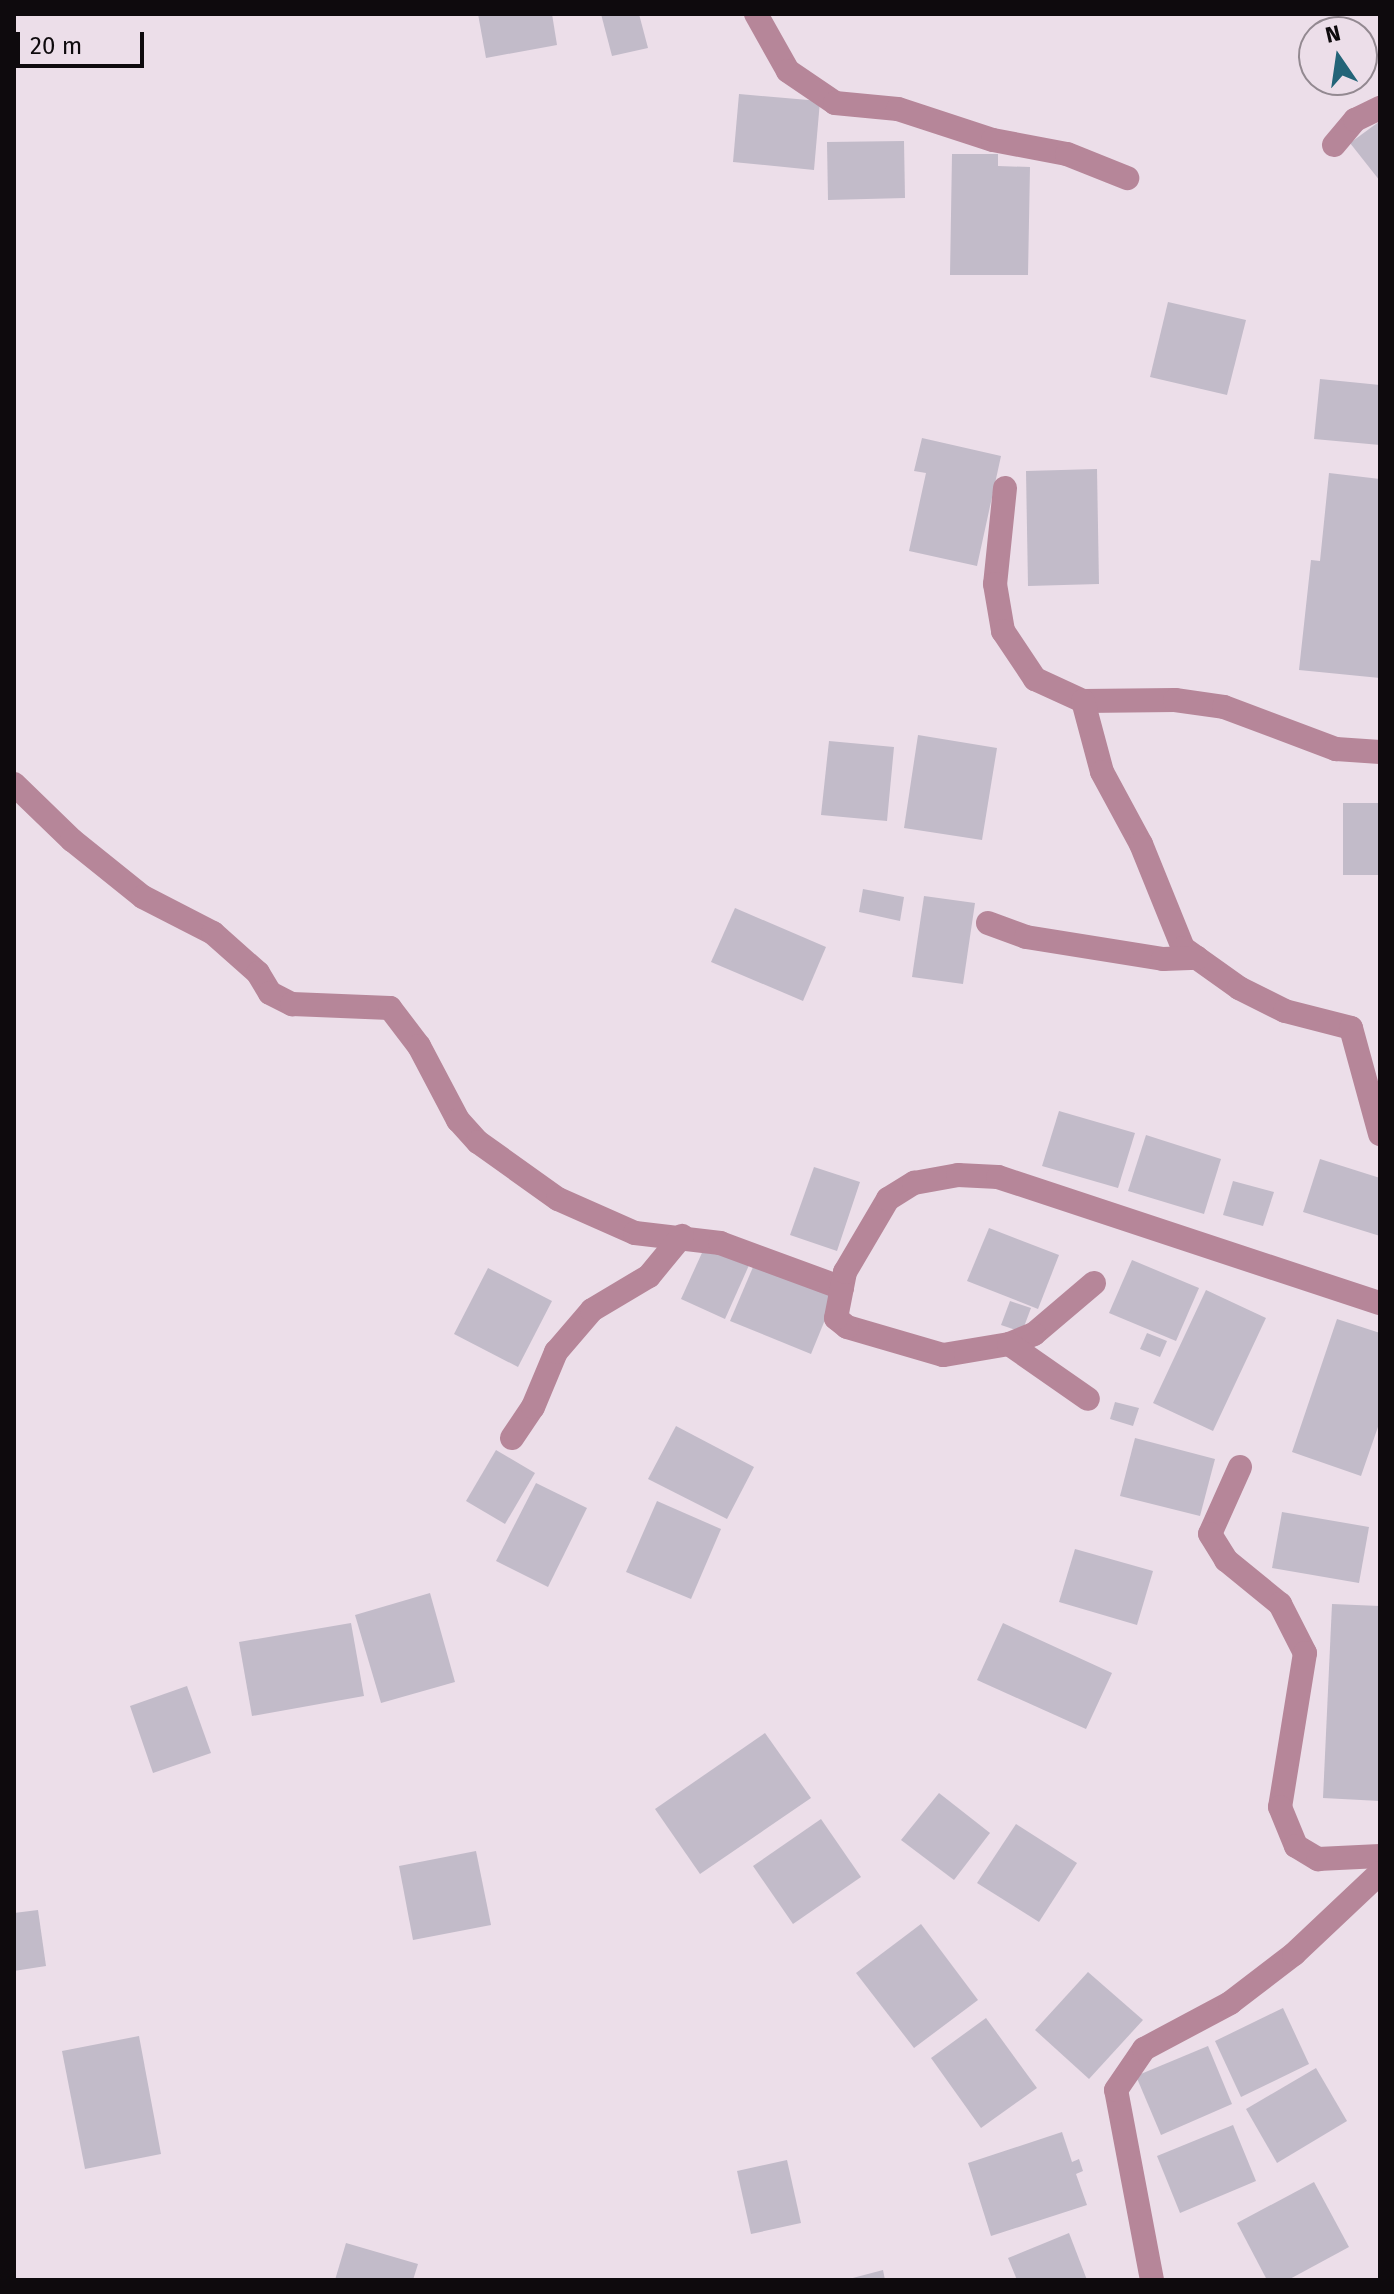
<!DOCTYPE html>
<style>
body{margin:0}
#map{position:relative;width:1394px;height:2294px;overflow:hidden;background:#ecdee9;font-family:"Fira Sans",sans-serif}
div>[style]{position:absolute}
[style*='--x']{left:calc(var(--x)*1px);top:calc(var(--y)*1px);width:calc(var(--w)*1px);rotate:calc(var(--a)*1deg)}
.building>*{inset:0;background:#c2bbc9}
.street>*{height:24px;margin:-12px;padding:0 12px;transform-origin:12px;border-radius:12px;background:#b68699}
span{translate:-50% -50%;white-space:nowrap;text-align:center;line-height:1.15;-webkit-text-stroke:8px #ecdee9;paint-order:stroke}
.frame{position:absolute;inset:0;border:16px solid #0e0a0d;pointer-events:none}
.north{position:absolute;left:1298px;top:16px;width:80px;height:80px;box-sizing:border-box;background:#ecdee9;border:2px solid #938991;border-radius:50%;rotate:347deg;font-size:22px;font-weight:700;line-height:32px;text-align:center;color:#0e0a0d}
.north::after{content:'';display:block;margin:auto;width:28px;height:36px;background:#236478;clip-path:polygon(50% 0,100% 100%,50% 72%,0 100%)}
.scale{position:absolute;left:16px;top:32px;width:128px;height:36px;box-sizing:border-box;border:4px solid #0e0a0d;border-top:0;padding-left:10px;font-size:24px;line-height:28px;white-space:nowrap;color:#0e0a0d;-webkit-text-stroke:6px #ecdee9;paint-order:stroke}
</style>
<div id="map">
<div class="building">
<div style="clip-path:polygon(478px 14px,552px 14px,557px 45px,486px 58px)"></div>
<div style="clip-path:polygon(601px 14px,639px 14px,648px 48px,612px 56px)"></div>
<div style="clip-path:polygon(739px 94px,820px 101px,814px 170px,733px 162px)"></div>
<div style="clip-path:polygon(1380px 121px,1380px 181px,1350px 143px)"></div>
<div style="clip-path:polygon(904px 141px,905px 198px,828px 200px,827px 142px)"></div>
<div style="clip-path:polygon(952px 154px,998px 154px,998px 166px,1030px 167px,1028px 275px,950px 275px)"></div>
<div style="clip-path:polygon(1168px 302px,1246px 320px,1227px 395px,1150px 377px)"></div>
<div style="clip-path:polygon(1320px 379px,1380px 385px,1380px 445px,1314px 439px)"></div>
<div style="clip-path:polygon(922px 438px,1001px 456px,977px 566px,909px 551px,926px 473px,914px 471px)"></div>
<div style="clip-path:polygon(1097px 469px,1099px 584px,1028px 586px,1026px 471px)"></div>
<div style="clip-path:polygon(1329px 473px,1380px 479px,1380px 678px,1299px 670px,1311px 560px,1320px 561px)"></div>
<div style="clip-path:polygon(918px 735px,997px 748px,982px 840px,904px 828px)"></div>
<div style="clip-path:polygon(829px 741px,894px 747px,887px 821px,821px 815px)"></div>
<div style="clip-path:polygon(1343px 803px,1380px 803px,1380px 875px,1343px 875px)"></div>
<div style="clip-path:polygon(863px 889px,904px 897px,900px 921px,859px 912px)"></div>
<div style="clip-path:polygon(924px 896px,975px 903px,963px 984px,912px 977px)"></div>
<div style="clip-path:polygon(735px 908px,826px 947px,803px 1001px,711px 962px)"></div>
<div style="clip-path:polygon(1059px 1111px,1135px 1133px,1118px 1188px,1042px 1166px)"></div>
<div style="clip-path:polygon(1146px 1135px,1221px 1159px,1204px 1214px,1128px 1191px)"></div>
<div style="clip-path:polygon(1320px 1159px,1380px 1178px,1380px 1236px,1303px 1212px)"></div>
<div style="clip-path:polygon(814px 1167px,860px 1182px,837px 1251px,790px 1235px)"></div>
<div style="clip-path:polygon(1233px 1181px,1274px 1192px,1263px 1226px,1223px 1215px)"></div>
<div style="clip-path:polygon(989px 1228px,1059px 1255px,1038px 1309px,967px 1281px)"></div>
<div style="clip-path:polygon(706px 1244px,750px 1263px,725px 1319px,681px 1299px)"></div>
<div style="clip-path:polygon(756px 1260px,836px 1293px,811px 1354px,730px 1321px)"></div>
<div style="clip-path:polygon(1132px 1260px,1199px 1288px,1176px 1341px,1109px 1313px)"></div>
<div style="clip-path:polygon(488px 1268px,552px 1301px,518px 1367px,454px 1334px)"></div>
<div style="clip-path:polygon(1206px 1290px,1266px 1318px,1213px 1431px,1153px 1403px)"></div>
<div style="clip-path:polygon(1010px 1301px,1031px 1308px,1022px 1332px,1001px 1325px)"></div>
<div style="clip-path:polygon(1337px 1319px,1380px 1333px,1380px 1421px,1361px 1476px,1292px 1452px)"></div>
<div style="clip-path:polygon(1147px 1333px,1167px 1341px,1160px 1357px,1140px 1349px)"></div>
<div style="clip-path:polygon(1115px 1402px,1139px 1408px,1133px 1426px,1110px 1419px)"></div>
<div style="clip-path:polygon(676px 1426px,754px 1467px,727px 1519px,648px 1479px)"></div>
<div style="clip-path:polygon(1135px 1438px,1215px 1459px,1200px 1516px,1120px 1496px)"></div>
<div style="clip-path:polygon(496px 1450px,535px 1473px,505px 1524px,466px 1501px)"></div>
<div style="clip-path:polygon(536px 1483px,587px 1508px,548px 1587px,496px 1561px)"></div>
<div style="clip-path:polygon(657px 1501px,721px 1529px,691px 1599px,626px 1572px)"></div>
<div style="clip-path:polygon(1282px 1512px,1369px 1527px,1359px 1583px,1272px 1568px)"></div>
<div style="clip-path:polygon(1075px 1549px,1153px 1571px,1137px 1625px,1059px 1602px)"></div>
<div style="clip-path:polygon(430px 1593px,455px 1682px,381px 1703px,355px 1615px)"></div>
<div style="clip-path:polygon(1332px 1604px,1380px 1606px,1380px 1801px,1323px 1798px)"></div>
<div style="clip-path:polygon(351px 1623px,364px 1696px,252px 1716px,239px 1642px)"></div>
<div style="clip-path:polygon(1003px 1623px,1112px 1673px,1086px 1729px,977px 1680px)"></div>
<div style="clip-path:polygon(187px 1686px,211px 1753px,153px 1773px,130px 1706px)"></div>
<div style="clip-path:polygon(765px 1733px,811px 1798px,700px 1874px,655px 1809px)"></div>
<div style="clip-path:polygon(939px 1793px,990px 1833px,954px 1880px,901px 1840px)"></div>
<div style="clip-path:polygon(821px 1819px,861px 1877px,793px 1924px,753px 1866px)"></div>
<div style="clip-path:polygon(1016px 1824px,1077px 1863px,1039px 1922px,977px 1883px)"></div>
<div style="clip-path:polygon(476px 1851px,491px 1925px,413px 1940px,399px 1866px)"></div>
<div style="clip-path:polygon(38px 1910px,46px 1966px,14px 1971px,14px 1913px)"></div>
<div style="clip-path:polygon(921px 1924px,978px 2000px,914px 2048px,856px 1973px)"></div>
<div style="clip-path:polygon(1088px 1972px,1143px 2020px,1089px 2079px,1035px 2030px)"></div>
<div style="clip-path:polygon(1283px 2008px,1309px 2064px,1241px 2097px,1215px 2041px)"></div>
<div style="clip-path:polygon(986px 2018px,1037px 2088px,981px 2128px,931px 2058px)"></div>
<div style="clip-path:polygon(139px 2036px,161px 2154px,85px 2169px,62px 2051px)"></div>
<div style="clip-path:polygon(1208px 2046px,1232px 2104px,1161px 2135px,1136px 2076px)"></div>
<div style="clip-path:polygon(1316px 2068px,1347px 2121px,1277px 2163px,1246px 2109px)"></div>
<div style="clip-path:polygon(1233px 2125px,1256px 2181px,1180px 2213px,1157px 2156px)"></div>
<div style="clip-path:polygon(1062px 2132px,1072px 2162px,1079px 2159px,1083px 2171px,1076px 2174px,1087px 2205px,991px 2236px,968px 2163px)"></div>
<div style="clip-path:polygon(787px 2160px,801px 2223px,751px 2234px,737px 2171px)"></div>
<div style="clip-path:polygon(1314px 2182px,1349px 2247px,1288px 2280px,1267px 2280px,1237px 2223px)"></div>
<div style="clip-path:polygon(1069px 2233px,1087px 2280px,1017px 2280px,1008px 2258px)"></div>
<div style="clip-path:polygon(346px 2243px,418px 2264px,413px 2280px,335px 2280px)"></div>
<div style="clip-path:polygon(883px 2270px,885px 2280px,850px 2280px,849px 2279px)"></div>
</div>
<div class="street">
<div style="--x:756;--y:14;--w:65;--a:60.7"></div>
<div style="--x:788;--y:71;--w:57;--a:34.2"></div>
<div style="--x:835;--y:103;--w:63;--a:5.4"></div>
<div style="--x:898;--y:109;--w:100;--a:18.1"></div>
<div style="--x:993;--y:140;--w:75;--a:10.7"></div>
<div style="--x:1067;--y:154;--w:65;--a:21.8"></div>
<div style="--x:1334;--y:145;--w:33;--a:-50"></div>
<div style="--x:1355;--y:120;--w:28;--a:-26"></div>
<div style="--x:1005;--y:488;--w:97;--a:95.9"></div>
<div style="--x:995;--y:584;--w:48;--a:80.3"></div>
<div style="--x:1003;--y:631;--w:58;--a:56.3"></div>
<div style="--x:1035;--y:679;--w:53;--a:24.6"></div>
<div style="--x:1083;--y:701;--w:92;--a:-0.6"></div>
<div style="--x:1175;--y:700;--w:49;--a:8.1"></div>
<div style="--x:1224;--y:707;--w:120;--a:20.6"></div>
<div style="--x:1336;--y:749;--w:44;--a:3.9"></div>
<div style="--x:1083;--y:701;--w:73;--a:75"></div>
<div style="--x:1102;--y:772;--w:82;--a:61.6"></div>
<div style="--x:1141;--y:844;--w:112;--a:68"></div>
<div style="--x:1183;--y:948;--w:69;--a:35.5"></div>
<div style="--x:1239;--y:988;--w:51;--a:26.6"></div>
<div style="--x:1285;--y:1011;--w:68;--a:14.4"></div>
<div style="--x:1351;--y:1028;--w:110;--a:74.7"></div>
<div style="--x:14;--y:784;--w:81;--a:44"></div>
<div style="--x:72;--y:840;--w:91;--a:38.8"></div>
<div style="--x:143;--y:897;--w:79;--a:27.2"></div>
<div style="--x:213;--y:933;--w:60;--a:41.6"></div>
<div style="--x:258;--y:973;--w:23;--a:59"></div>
<div style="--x:270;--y:993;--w:25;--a:27"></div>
<div style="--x:292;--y:1004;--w:98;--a:2.3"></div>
<div style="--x:390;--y:1008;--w:48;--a:52.7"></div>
<div style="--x:419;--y:1046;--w:84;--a:62.2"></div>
<div style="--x:458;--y:1120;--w:30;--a:48"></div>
<div style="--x:478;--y:1142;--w:98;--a:35.5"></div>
<div style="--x:558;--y:1199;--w:84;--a:23.8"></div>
<div style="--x:635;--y:1233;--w:86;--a:6.7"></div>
<div style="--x:720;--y:1243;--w:130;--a:20.2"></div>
<div style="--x:988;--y:923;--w:40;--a:20.2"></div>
<div style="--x:1026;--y:937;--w:139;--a:9.1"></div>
<div style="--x:1163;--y:959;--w:34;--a:-2"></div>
<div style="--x:1094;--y:1283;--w:79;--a:139.6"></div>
<div style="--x:1034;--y:1334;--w:27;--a:158"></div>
<div style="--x:1009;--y:1344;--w:67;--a:170.5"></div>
<div style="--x:943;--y:1355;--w:100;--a:-163.7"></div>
<div style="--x:847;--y:1327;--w:14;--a:-141"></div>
<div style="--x:836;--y:1318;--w:47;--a:-78.9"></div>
<div style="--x:845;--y:1272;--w:85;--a:-59.5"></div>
<div style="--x:888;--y:1199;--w:31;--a:-32"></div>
<div style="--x:914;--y:1183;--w:45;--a:-10.3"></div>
<div style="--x:958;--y:1175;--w:40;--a:2.9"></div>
<div style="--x:998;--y:1177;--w:402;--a:18.3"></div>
<div style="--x:1009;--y:1344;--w:96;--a:34.8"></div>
<div style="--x:512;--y:1438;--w:37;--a:-56"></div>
<div style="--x:533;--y:1407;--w:60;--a:-67.3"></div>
<div style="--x:556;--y:1352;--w:55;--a:-49.4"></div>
<div style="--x:592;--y:1310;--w:66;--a:-30.8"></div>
<div style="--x:649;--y:1276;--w:52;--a:-50.5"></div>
<div style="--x:1240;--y:1467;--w:73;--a:114.1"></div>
<div style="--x:1210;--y:1534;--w:31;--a:58"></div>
<div style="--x:1226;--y:1560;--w:70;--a:39.2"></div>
<div style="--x:1280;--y:1604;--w:55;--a:63"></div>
<div style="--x:1305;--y:1653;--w:156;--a:99.2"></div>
<div style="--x:1280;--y:1807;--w:42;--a:67.7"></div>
<div style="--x:1296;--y:1846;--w:26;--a:31"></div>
<div style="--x:1318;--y:1859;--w:62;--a:-2.8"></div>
<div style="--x:1152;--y:2280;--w:193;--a:-100.7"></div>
<div style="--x:1116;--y:2090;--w:50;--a:-55.7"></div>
<div style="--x:1144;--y:2049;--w:98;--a:-28.1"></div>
<div style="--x:1230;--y:2003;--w:81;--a:-37.4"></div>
<div style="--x:1294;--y:1954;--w:118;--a:-43.3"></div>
</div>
<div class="frame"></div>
<div class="north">N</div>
<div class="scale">20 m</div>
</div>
